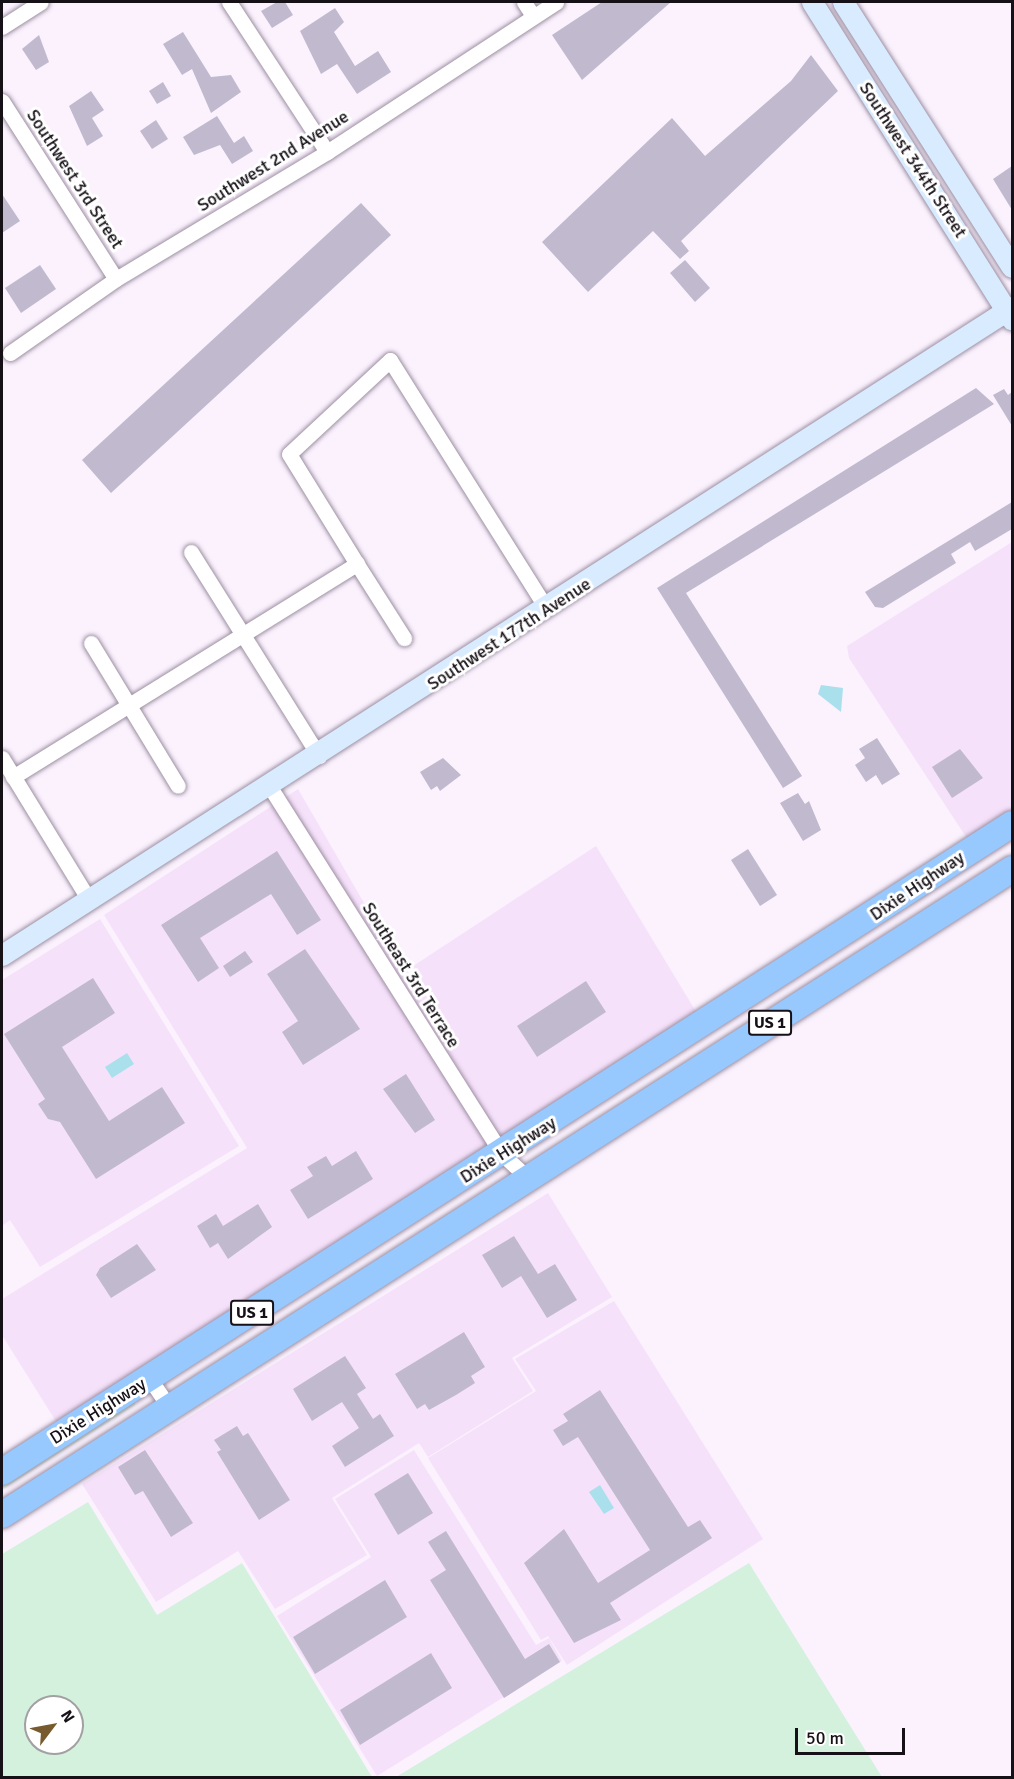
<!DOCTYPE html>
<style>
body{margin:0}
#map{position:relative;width:1014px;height:1779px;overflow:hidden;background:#fbf2fe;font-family:Signika,sans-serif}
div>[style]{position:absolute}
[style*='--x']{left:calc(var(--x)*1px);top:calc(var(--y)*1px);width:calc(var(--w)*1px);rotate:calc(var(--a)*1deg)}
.built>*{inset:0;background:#f6e1fb}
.green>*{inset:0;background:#d4f1de}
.water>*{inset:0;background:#aae0ec}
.building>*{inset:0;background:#c1bacf}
.roads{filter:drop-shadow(0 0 2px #9d8fa1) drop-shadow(0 0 2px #9d8fa1)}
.minor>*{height:15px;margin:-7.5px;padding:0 7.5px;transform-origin:7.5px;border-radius:7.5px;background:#fff}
.secondary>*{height:21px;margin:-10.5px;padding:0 10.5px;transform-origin:10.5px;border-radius:10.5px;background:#d8ebff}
.trunk>*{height:26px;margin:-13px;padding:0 13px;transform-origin:13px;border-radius:13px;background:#97c8fe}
span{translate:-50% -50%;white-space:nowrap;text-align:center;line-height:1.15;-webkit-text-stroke:6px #fff;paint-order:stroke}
.shield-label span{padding:2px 4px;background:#fff;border:2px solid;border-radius:4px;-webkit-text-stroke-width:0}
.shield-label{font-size:16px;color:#161117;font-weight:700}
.street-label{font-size:18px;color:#161117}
.frame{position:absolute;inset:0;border:3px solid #161117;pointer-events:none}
.north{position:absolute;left:24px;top:1695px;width:60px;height:60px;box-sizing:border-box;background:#fff;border:2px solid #a2a0a2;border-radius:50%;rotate:58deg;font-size:16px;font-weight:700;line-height:24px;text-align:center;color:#161117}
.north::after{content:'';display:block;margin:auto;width:21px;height:27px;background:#775b2e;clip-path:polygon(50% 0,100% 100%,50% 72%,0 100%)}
.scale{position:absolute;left:795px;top:1728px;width:110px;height:27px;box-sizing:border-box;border:3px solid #161117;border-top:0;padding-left:8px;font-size:18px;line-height:21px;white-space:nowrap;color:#161117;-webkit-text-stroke:4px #fff;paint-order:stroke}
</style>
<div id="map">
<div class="built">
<div style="clip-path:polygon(1012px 542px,1012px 811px,968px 840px,849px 658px,847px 646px)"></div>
<div style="clip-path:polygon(298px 789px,404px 972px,596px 846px,698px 1015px,57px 1423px,2px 1335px,2px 1299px,247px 1148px,104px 915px)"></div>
<div style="clip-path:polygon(100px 919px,239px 1146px,40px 1267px,10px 1220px,2px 1226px,2px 980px)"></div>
<div style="clip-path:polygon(548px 1193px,612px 1297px,512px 1358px,533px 1391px,428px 1457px,419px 1443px,332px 1498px,367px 1555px,275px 1609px,238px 1551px,156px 1602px,82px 1484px)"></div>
<div style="clip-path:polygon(614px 1301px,763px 1539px,567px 1665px,548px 1636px,541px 1640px,428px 1458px,536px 1391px,515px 1359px)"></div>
<div style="clip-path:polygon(414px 1450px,536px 1645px,549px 1638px,562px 1661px,377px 1776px,277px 1616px,371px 1557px,335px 1499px)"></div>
</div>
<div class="green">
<div style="clip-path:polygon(135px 1400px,135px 1405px,2px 1490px,2px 1483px)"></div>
<div style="clip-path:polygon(evenodd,88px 1502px,157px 1615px,242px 1563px,372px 1777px,2px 1777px,2px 1554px,88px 1502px,36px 1707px,72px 1707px,72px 1743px,36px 1743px,36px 1707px)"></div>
<div style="clip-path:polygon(749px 1563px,882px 1777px,396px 1777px)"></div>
</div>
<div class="water">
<div style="clip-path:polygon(821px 685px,843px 688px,841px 712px,818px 694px)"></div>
<div style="clip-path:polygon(127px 1053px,134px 1064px,112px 1078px,105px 1067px)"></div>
<div style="clip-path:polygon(600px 1485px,614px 1508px,604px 1514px,589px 1492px)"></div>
</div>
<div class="building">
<div style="clip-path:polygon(277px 2px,285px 2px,293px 15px,272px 28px,261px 11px)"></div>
<div style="clip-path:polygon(602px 2px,671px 2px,582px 80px,552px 35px)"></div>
<div style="clip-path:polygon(335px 8px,344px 22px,334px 32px,355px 66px,378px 51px,391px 72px,357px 94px,337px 64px,321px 74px,300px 31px)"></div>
<div style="clip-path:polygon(183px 32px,211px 77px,231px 75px,241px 92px,211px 113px,192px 69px,182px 75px,163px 44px)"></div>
<div style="clip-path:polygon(39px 35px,49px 62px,36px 70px,22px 49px)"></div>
<div style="clip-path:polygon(811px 55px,838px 91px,681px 241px,689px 251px,680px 259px,653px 231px,588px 292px,542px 242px,672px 118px,705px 156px,791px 81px)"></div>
<div style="clip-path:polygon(163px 82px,171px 96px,157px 104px,149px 91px)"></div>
<div style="clip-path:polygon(91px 91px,104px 110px,92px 118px,103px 136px,87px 146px,69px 106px)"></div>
<div style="clip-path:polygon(217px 116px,234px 143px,244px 136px,253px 151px,232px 164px,220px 145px,194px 155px,183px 137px)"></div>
<div style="clip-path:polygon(156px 120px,168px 139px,152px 149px,140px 131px)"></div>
<div style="clip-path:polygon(1012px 166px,1012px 210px,993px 179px)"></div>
<div style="clip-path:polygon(2px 194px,20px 221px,2px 233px)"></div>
<div style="clip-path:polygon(361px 203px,391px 235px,111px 493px,82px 460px)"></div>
<div style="clip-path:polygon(685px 260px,710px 288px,695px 302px,670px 273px)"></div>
<div style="clip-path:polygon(40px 265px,56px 289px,21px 313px,5px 288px)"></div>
<div style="clip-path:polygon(976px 388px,994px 404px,686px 593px,802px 776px,783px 788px,657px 588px)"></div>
<div style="clip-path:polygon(1004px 389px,1008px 395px,1012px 392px,1012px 426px,993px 395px)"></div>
<div style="clip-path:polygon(1012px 502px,1012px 529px,975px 551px,970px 542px,951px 554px,956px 563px,883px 608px,875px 607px,865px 592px)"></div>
<div style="clip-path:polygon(877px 738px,900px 774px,882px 785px,876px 775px,866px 782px,855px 765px,865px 758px,859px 749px)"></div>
<div style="clip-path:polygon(960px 749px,983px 778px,952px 798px,932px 767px)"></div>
<div style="clip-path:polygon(443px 758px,461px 775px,440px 791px,437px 786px,431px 790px,420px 772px)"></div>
<div style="clip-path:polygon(798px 793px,805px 804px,809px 801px,821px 830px,803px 841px,780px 803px)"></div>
<div style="clip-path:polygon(748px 849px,777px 895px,760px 906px,731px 860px)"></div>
<div style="clip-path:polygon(277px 851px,321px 920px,297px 935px,271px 894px,200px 938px,219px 968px,198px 982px,161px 925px)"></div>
<div style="clip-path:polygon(305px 949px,360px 1029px,303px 1065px,282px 1032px,298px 1021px,267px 974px)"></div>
<div style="clip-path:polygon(245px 951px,253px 962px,230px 977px,223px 966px)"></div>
<div style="clip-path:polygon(93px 978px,115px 1013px,62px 1047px,109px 1121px,162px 1087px,185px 1123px,96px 1179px,60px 1122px,48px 1119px,38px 1104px,45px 1099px,4px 1034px)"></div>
<div style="clip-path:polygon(586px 981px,606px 1012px,537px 1057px,517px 1026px)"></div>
<div style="clip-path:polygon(406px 1074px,435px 1120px,415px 1133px,383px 1089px)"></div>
<div style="clip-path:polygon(356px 1151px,373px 1179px,308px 1219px,290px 1190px,313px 1176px,307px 1167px,326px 1156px,332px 1166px)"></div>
<div style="clip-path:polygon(258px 1204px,272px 1227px,228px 1259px,218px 1243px,210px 1248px,197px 1226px,216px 1214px,223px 1226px)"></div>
<div style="clip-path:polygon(514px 1236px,538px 1274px,555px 1264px,577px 1300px,547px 1318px,521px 1276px,502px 1288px,482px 1255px)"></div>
<div style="clip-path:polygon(137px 1244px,156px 1270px,111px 1298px,96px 1275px,100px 1268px)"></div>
<div style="clip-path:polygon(464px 1332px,485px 1367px,471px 1376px,475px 1383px,456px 1395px,429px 1410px,425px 1404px,417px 1409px,395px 1374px)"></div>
<div style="clip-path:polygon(345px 1356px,366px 1388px,357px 1394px,373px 1419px,380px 1414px,394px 1436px,345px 1467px,332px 1446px,359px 1428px,342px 1402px,312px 1421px,293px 1389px)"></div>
<div style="clip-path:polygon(600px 1390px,688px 1527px,700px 1520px,712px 1538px,610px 1603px,621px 1620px,574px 1643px,524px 1563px,564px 1529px,598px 1583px,650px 1550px,578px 1437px,563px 1446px,553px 1430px,568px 1421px,563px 1414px)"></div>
<div style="clip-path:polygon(237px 1426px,243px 1436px,248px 1433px,290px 1500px,259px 1520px,217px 1452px,221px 1450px,214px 1440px)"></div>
<div style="clip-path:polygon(145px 1450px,193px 1523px,171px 1537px,143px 1491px,135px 1495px,118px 1467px)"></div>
<div style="clip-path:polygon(408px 1473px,433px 1513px,398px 1535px,374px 1494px)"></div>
<div style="clip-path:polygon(446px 1531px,525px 1659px,549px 1644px,560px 1662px,504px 1698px,430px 1580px,446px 1570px,428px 1542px)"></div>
<div style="clip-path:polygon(385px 1580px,407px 1617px,315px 1674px,293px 1637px)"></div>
<div style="clip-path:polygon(431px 1653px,452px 1688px,360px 1745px,340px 1710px)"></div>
</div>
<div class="roads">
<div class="minor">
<div style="--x:229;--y:2;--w:179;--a:56.8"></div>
<div style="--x:524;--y:2;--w:17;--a:57"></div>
<div style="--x:2;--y:27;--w:46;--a:-32.7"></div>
<div style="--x:2;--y:101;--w:211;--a:57.4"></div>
<div style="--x:10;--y:353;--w:129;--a:-34.9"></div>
<div style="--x:116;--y:279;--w:246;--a:-31"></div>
<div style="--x:327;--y:152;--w:274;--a:-33.2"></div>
<div style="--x:191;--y:552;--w:241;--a:57.9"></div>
<div style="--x:357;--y:564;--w:88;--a:57.6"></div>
<div style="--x:91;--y:643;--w:167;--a:58.7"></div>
<div style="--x:2;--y:758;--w:167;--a:58.5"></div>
<div style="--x:13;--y:777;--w:405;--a:-31.8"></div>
<div style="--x:357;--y:564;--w:129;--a:-121.7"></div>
<div style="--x:289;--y:454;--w:138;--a:-42.9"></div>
<div style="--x:390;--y:360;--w:294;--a:57.8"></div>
<div style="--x:270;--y:787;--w:434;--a:57.7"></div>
<div style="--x:502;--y:1154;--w:34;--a:43"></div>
<div style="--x:150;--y:1379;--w:34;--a:56"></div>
</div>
<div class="secondary">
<div style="--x:812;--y:2;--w:375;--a:57.8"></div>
<div style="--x:843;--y:2;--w:314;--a:57.5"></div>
<div style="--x:2;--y:955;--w:1200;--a:-32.68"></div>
</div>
<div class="trunk">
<div style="--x:2;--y:1472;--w:1200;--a:-32.68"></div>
<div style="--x:2;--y:1515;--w:1199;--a:-32.6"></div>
</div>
</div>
<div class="shield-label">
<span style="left:770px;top:1023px">US 1</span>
<span style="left:252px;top:1313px">US 1</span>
</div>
<div class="street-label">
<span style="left:913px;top:160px;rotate:57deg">Southwest 344th Street</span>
<span style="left:273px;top:161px;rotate:-32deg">Southwest 2nd Avenue</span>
<span style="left:75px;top:179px;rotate:57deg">Southwest 3rd Street</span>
<span style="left:509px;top:634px;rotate:-33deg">Southwest 177th Avenue</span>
<span style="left:917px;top:886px;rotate:-34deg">Dixie Highway</span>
<span style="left:411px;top:975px;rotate:58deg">Southeast 3rd Terrace</span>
<span style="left:508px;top:1150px;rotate:-32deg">Dixie Highway</span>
<span style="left:98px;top:1411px;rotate:-32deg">Dixie Highway</span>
</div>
<div class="frame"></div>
<div class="north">N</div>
<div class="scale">50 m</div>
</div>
